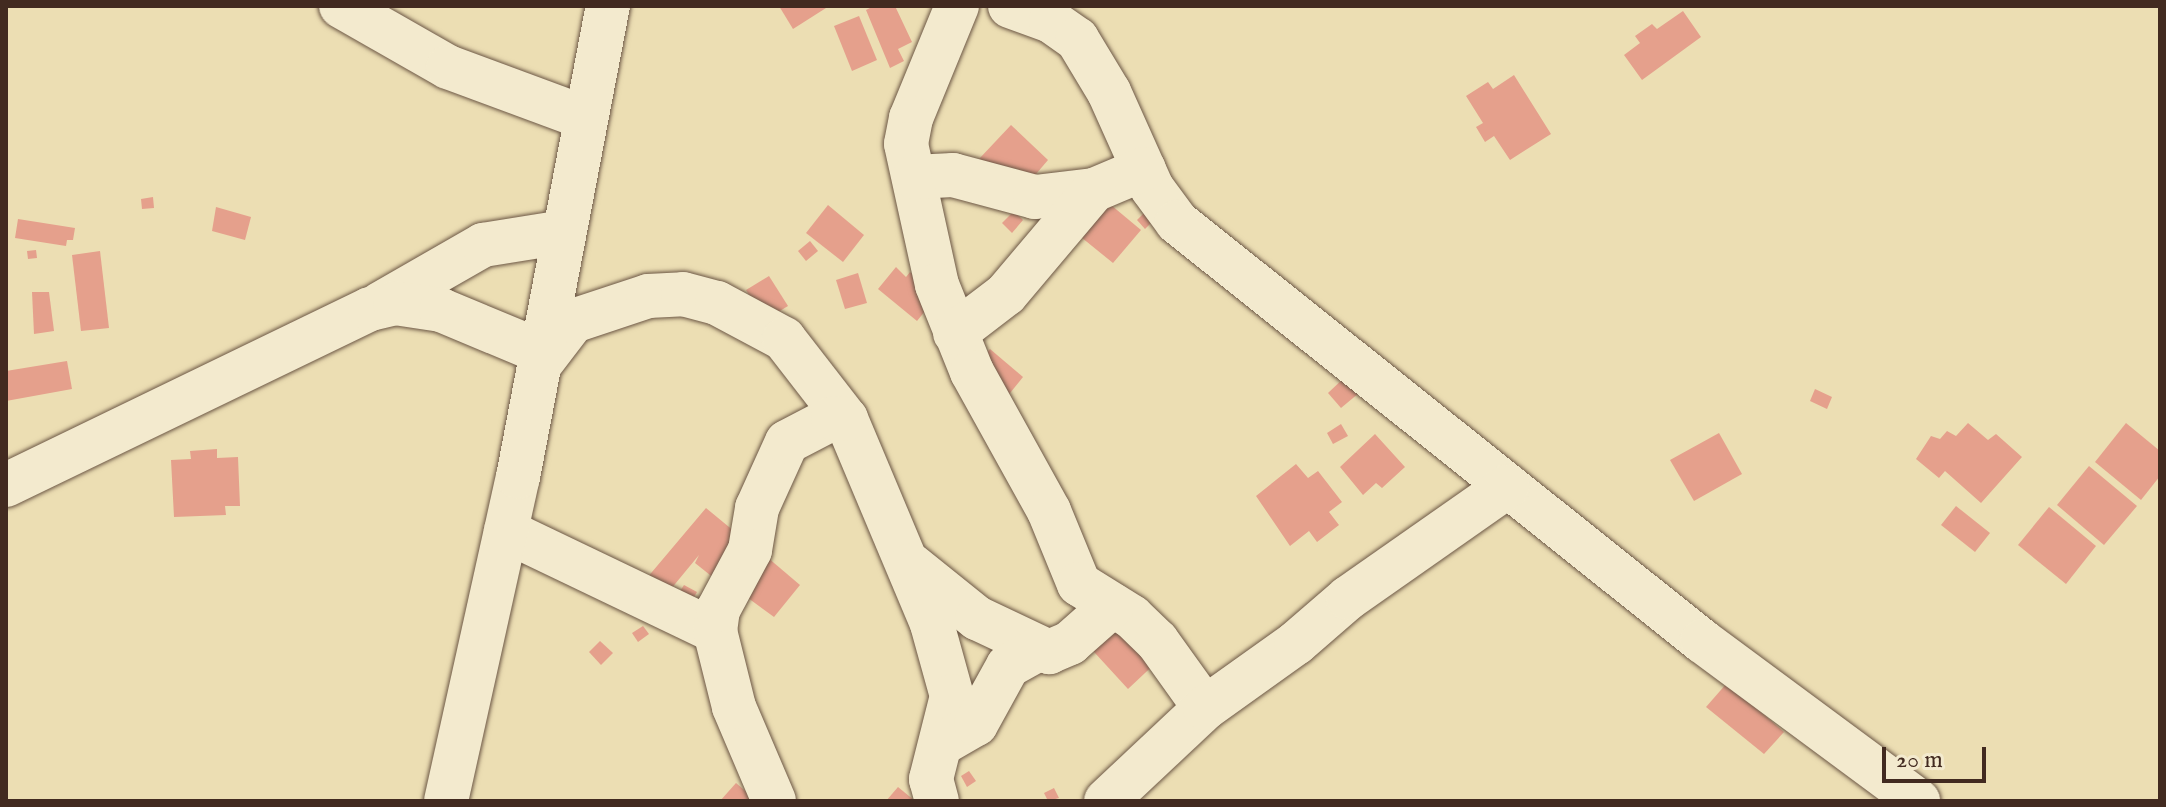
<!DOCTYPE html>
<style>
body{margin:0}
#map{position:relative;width:2166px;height:807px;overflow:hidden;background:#ecdeb3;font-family:"IM FELL English",serif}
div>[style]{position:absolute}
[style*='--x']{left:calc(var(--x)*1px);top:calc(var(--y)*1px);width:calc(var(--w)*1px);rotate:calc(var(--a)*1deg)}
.building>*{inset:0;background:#e5a08c}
.roads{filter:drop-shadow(0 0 2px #6c5745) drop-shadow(0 0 2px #6c5745)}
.minor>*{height:44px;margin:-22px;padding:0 22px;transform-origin:22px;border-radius:22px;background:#f3eace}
span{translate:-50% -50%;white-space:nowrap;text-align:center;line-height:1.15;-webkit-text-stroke:7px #f3eace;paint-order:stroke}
.frame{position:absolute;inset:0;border:8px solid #422a20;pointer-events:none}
.scale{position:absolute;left:1882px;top:747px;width:104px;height:36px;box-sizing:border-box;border:4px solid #422a20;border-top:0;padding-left:10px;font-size:24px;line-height:28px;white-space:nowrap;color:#422a20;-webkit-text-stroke:6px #f3eace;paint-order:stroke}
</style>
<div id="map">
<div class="building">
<div style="clip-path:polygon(779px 6px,825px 6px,826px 8px,793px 29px)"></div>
<div style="clip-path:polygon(874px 6px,895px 6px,912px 42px,898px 49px,904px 61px,890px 68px,866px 10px)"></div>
<div style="clip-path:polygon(1683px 11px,1701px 37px,1642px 80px,1624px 55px,1640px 43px,1635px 36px,1652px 24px,1657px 29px)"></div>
<div style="clip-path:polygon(859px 16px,877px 60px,852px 71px,834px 26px)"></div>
<div style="clip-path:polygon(1514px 75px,1551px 134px,1510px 160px,1494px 136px,1485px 142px,1476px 127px,1483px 123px,1466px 96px,1488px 82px,1493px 89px)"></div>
<div style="clip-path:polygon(1011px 125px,1048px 160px,1019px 194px,979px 159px)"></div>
<div style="clip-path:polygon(1099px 195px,1141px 230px,1113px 263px,1071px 229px)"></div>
<div style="clip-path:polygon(153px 197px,154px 208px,142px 209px,141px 199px)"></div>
<div style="clip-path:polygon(828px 205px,864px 235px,843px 262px,806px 233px)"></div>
<div style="clip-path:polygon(216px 207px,251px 217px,245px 240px,212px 231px)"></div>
<div style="clip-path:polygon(1014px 211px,1023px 220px,1012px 233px,1002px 223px)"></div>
<div style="clip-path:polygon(1145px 212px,1153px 221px,1145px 229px,1137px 220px)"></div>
<div style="clip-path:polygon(18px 219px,75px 228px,73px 240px,67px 240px,66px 246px,15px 238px)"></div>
<div style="clip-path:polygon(810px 241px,818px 251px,806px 261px,798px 251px)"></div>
<div style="clip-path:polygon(36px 250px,37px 258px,28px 259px,27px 251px)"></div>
<div style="clip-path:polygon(100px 251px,109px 328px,81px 331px,72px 255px)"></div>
<div style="clip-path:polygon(896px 267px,906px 277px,910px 272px,938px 295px,917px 321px,878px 289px)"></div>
<div style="clip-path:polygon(858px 273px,867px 303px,845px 309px,836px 280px)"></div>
<div style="clip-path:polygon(769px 276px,788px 306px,765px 320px,746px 290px)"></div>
<div style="clip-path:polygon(32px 292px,49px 292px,54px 331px,34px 334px)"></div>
<div style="clip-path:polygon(990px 349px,1023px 377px,1006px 398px,973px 369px)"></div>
<div style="clip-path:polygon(67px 361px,72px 389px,6px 401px,6px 371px)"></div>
<div style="clip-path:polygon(1345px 377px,1359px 393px,1341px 408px,1328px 393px)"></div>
<div style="clip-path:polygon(1815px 389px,1832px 397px,1827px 409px,1810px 401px)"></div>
<div style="clip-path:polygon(1968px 423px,1988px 440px,1996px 434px,2022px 457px,1981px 503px,1945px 471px,1939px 478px,1916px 459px,1931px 436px,1940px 439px,1947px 431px,1956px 436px)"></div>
<div style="clip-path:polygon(2126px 423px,2160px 451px,2160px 476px,2141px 500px,2095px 462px)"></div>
<div style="clip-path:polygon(1341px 424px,1348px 436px,1333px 444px,1327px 433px)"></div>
<div style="clip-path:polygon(1719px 433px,1742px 474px,1694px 501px,1670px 460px)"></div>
<div style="clip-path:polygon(1375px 434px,1405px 467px,1382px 488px,1376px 483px,1363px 495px,1340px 467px)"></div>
<div style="clip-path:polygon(217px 449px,217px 458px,238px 457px,240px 506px,225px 506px,226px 515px,174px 517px,171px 460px,191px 459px,190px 451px)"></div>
<div style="clip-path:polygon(1296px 464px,1308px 478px,1318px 471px,1342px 502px,1329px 512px,1339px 525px,1317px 542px,1309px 531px,1290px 546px,1256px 496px)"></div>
<div style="clip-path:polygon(2089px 466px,2137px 506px,2104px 545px,2057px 505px)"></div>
<div style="clip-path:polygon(1956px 506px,1990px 533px,1975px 552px,1941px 525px)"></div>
<div style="clip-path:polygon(2049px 507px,2096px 546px,2066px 584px,2018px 545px)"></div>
<div style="clip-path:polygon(706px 508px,746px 541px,715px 579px,695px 563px,699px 555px,661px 601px,641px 585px)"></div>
<div style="clip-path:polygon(761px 552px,800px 585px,774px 617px,740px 592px)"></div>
<div style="clip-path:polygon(684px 585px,697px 592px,688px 607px,675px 599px)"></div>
<div style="clip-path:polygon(1118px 610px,1162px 657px,1128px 689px,1084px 641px)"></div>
<div style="clip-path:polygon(643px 626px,649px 634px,638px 642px,632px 633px)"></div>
<div style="clip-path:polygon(600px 641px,613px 653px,601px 665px,589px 652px)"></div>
<div style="clip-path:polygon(1727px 683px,1784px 732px,1764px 754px,1706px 707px)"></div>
<div style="clip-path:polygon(969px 771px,976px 781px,967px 787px,961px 776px)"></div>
<div style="clip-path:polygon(736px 783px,757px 801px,720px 801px)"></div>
<div style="clip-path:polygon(898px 787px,915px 801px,886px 801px)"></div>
<div style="clip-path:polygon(1054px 788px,1059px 798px,1048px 801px,1044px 793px)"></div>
</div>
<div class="roads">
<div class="minor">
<div style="--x:341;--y:6;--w:123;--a:29.7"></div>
<div style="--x:448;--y:67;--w:144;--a:20.3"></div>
<div style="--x:957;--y:6;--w:121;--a:112.3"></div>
<div style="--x:911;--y:118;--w:26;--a:101"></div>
<div style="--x:906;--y:144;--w:144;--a:77.6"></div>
<div style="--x:937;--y:285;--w:94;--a:68.1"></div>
<div style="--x:972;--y:372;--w:159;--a:61"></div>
<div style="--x:1049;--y:511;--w:79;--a:67.7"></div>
<div style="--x:1079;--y:584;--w:62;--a:31.9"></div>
<div style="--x:1132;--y:617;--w:35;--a:44"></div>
<div style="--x:1157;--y:641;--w:82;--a:54.4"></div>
<div style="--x:1010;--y:6;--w:44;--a:20.1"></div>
<div style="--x:1051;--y:21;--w:32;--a:35"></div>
<div style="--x:1077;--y:39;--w:62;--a:58.9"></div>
<div style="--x:1109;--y:92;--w:105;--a:65.9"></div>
<div style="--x:1152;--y:188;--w:42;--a:53.7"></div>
<div style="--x:1177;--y:222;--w:672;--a:38.59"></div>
<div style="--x:1702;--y:641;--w:269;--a:36.5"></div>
<div style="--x:914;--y:177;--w:39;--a:-3"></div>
<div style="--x:953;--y:175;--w:85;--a:15"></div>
<div style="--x:1035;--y:197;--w:59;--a:-6.8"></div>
<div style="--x:1094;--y:190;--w:54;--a:-22.8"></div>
<div style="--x:380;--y:304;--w:119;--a:-29.8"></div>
<div style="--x:483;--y:245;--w:82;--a:-9.1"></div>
<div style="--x:955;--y:333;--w:64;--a:-37.4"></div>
<div style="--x:1006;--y:294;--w:136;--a:-49.8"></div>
<div style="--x:541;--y:363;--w:53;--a:-52.7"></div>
<div style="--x:573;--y:321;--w:79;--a:-18.4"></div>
<div style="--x:648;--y:296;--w:35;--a:-3"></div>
<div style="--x:683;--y:294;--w:35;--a:15"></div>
<div style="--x:717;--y:303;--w:76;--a:28.2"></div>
<div style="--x:784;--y:339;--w:101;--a:52.2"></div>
<div style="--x:846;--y:419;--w:222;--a:67.2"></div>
<div style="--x:932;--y:624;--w:75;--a:74.5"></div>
<div style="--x:952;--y:696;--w:86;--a:104.2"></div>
<div style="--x:931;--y:779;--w:23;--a:75"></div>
<div style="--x:6;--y:485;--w:404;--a:-25.8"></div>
<div style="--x:370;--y:309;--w:26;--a:-13"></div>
<div style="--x:395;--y:303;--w:47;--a:8.7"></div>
<div style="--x:441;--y:310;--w:109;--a:22.6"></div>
<div style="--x:506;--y:531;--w:232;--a:25.6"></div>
<div style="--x:911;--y:565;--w:85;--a:38.8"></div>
<div style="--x:977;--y:618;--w:80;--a:25.3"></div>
<div style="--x:1049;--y:652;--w:23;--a:-23"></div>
<div style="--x:1070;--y:643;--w:57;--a:-41.5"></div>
<div style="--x:943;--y:743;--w:38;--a:-30"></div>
<div style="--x:976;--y:724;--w:66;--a:-61.1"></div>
<div style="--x:1008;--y:666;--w:35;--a:-29"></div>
<div style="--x:446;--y:801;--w:332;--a:-77.5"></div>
<div style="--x:518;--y:477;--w:480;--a:-79.2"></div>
<div style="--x:774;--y:801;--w:102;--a:-113.1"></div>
<div style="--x:734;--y:707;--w:78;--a:-104"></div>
<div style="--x:715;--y:631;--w:21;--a:-82"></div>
<div style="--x:718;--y:610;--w:68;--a:-61.9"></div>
<div style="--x:750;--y:550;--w:43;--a:-80.5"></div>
<div style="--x:757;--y:508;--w:72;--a:-65.6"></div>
<div style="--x:787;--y:442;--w:52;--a:-27.6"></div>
<div style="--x:833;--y:418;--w:13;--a:4"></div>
<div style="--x:1106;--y:801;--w:136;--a:-43.2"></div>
<div style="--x:1205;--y:708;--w:112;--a:-35.5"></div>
<div style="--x:1296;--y:643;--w:69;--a:-40.9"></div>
<div style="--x:1348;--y:598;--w:195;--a:-35"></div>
</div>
</div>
<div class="frame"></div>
<div class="scale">20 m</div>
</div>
